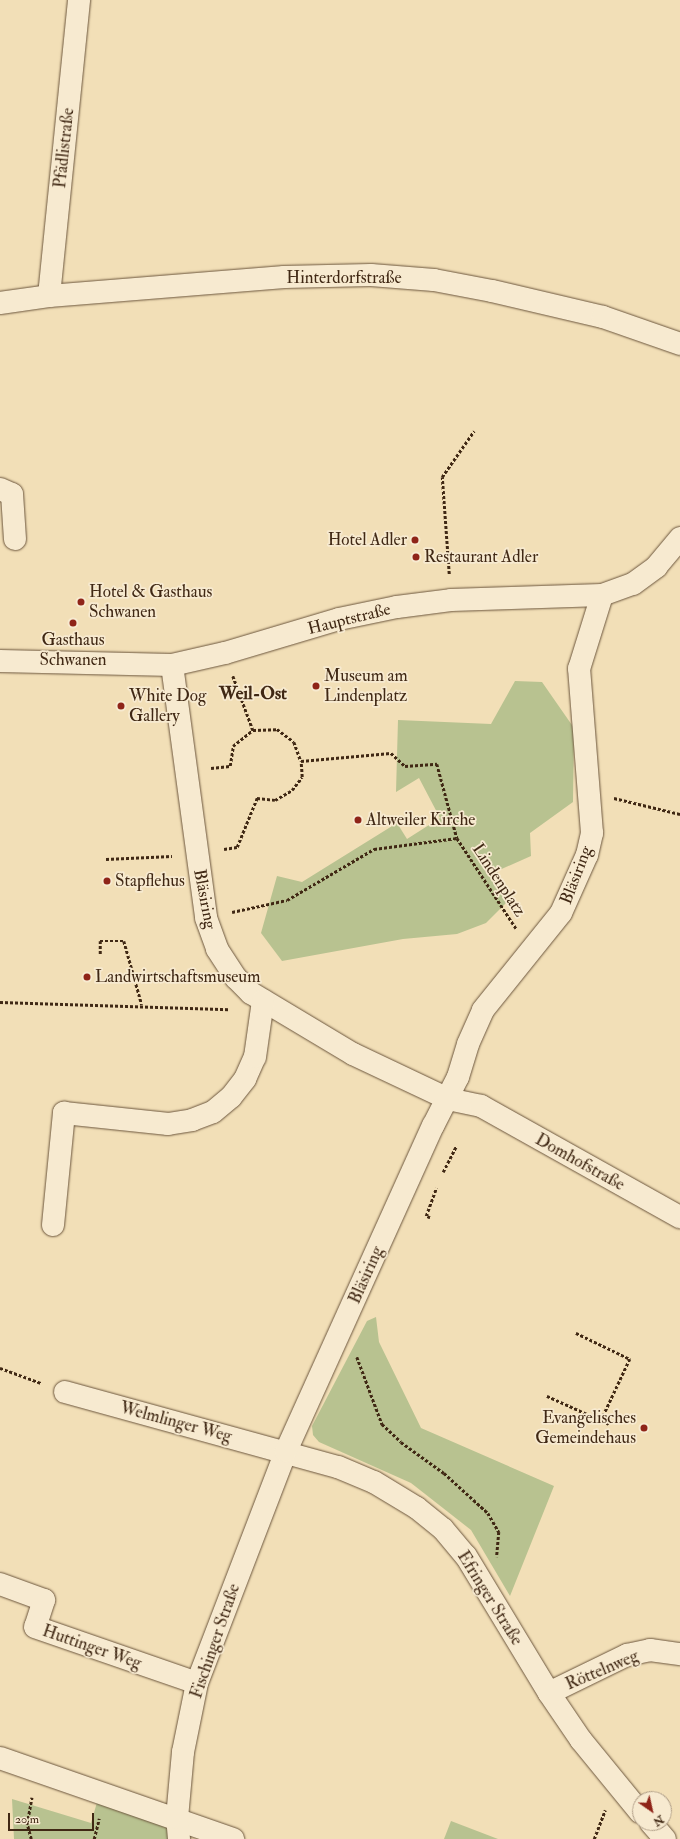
<!DOCTYPE html>
<meta charset="utf-8">
<style>
body{margin:0}
#map{position:relative;width:680px;height:1839px;overflow:hidden;background:#f2dfb7;font-family:"IM FELL Double Pica",serif}
div>[style]{position:absolute}
[style*='--x']{left:calc(var(--x)*1px);top:calc(var(--y)*1px);width:calc(var(--w)*1px);rotate:calc(var(--a)*1deg)}
.green>*{inset:0;background:#b8c290}
.path>*{height:2.5px;margin-top:-1.25px;transform-origin:0;background:repeating-linear-gradient(90deg,#402814 0 3px,transparent 0 5px)}
.roads{filter:drop-shadow(0 0 1px #6c563d) drop-shadow(0 0 1px #6c563d)}
.minor>*{height:22px;margin:-11px;padding:0 11px;transform-origin:11px;border-radius:11px;background:#f7ead0}
.dots>*{width:11px;height:11px;translate:-50% -50%;box-sizing:border-box;border:2px solid #f7ead0;border-radius:50%}
span{translate:-50% -50%;white-space:nowrap;text-align:center;line-height:1.15;-webkit-text-stroke:3.5px #f7ead0;paint-order:stroke}
.street-label{font-size:17px;color:#402814}
.poi-label{font-size:17px;color:#402814}
.right{translate:-100% -50%;text-align:right}
.left{translate:0 -50%;text-align:left}
.neighbourhood-label{font-size:18px;color:#402814;font-weight:700}
.north{position:absolute;left:632px;top:1791px;width:40px;height:40px;box-sizing:border-box;background:#f7ead0;border:1px solid #ae9c85;border-radius:50%;rotate:146deg;font-size:11px;font-weight:700;line-height:16px;text-align:center;color:#402814}
.north::after{content:'';display:block;margin:auto;width:14px;height:18px;background:#8f2418;clip-path:polygon(50% 0,100% 100%,50% 72%,0 100%)}
.scale{position:absolute;left:8px;top:1813px;width:86px;height:18px;box-sizing:border-box;border:2px solid #402814;border-top:0;padding-left:5px;font-size:12px;line-height:14px;white-space:nowrap;color:#402814;-webkit-text-stroke:3px #f7ead0;paint-order:stroke}
</style>
<div id="map">
<div class="green">
<div style="clip-path:polygon(515px 681px,542px 682px,574px 728px,573px 802px,530px 833px,531px 856px,497px 871px,511px 898px,486px 923px,457px 934px,403px 939px,282px 961px,261px 933px,277px 876px,302px 882px,397px 823px,407px 839px,440px 818px,419px 778px,396px 792px,398px 720px,491px 724px)"></div>
<div style="clip-path:polygon(376px 1317px,379px 1342px,421px 1428px,554px 1486px,510px 1596px,471px 1530px,411px 1483px,319px 1442px,313px 1435px,312px 1426px,367px 1321px)"></div>
<div style="clip-path:polygon(100px 1792px,177px 1818px,179px 1839px,14px 1839px,12px 1799px,91px 1823px)"></div>
<div style="clip-path:polygon(451px 1821px,498px 1839px,444px 1839px)"></div>
</div>
<div class="path">
<div style="--x:449;--y:574;--w:97;--a:-94.1"></div>
<div style="--x:442;--y:477;--w:56;--a:-55.2"></div>
<div style="--x:233;--y:676;--w:58;--a:69.7"></div>
<div style="--x:211;--y:768;--w:19;--a:-6"></div>
<div style="--x:230;--y:766;--w:20;--a:-81"></div>
<div style="--x:233;--y:746;--w:26;--a:-39"></div>
<div style="--x:253;--y:730;--w:24;--a:-2"></div>
<div style="--x:277;--y:729;--w:21;--a:37"></div>
<div style="--x:294;--y:742;--w:20;--a:70"></div>
<div style="--x:301;--y:761;--w:90;--a:-5.1"></div>
<div style="--x:391;--y:753;--w:19;--a:43"></div>
<div style="--x:405;--y:766;--w:32;--a:-4"></div>
<div style="--x:437;--y:764;--w:77;--a:74.9"></div>
<div style="--x:457;--y:838;--w:108;--a:56.8"></div>
<div style="--x:614;--y:798;--w:68;--a:13.6"></div>
<div style="--x:224;--y:849;--w:13;--a:-9"></div>
<div style="--x:237;--y:847;--w:53;--a:-67.8"></div>
<div style="--x:257;--y:798;--w:18;--a:6"></div>
<div style="--x:275;--y:800;--w:20;--a:-30"></div>
<div style="--x:292;--y:790;--w:16;--a:-52"></div>
<div style="--x:302;--y:777;--w:16;--a:-94"></div>
<div style="--x:106;--y:859;--w:66;--a:-2.6"></div>
<div style="--x:232;--y:912;--w:56;--a:-12.3"></div>
<div style="--x:287;--y:900;--w:101;--a:-30.4"></div>
<div style="--x:374;--y:849;--w:84;--a:-7.5"></div>
<div style="--x:100;--y:954;--w:13;--a:-90"></div>
<div style="--x:100;--y:941;--w:24;--a:0"></div>
<div style="--x:124;--y:941;--w:66;--a:74.3"></div>
<div style="--x:0;--y:1002;--w:229;--a:1.8"></div>
<div style="--x:443;--y:1172;--w:29;--a:-63"></div>
<div style="--x:430;--y:1218;--w:4;--a:-153"></div>
<div style="--x:426;--y:1216;--w:30;--a:-70"></div>
<div style="--x:576;--y:1333;--w:60;--a:25.7"></div>
<div style="--x:630;--y:1359;--w:68;--a:115.1"></div>
<div style="--x:357;--y:1357;--w:72;--a:69.5"></div>
<div style="--x:382;--y:1424;--w:26;--a:43"></div>
<div style="--x:401;--y:1442;--w:53;--a:35.8"></div>
<div style="--x:444;--y:1473;--w:59;--a:42.3"></div>
<div style="--x:488;--y:1513;--w:22;--a:60"></div>
<div style="--x:499;--y:1532;--w:25;--a:95"></div>
<div style="--x:0;--y:1368;--w:44;--a:20.1"></div>
<div style="--x:547;--y:1396;--w:68;--a:24.3"></div>
<div style="--x:31;--y:1839;--w:16;--a:-105"></div>
<div style="--x:27;--y:1824;--w:27;--a:-80"></div>
<div style="--x:94;--y:1839;--w:21;--a:-76"></div>
<div style="--x:594;--y:1839;--w:31;--a:-69"></div>
</div>
<div class="roads">
<div class="minor">
<div style="--x:49;--y:296;--w:298;--a:-84.2"></div>
<div style="--x:0;--y:303;--w:49;--a:-8.1"></div>
<div style="--x:49;--y:296;--w:236;--a:-4.6"></div>
<div style="--x:284;--y:277;--w:87;--a:-1.3"></div>
<div style="--x:371;--y:275;--w:63;--a:4.5"></div>
<div style="--x:434;--y:280;--w:59;--a:10.7"></div>
<div style="--x:492;--y:291;--w:114;--a:13.2"></div>
<div style="--x:603;--y:317;--w:82;--a:19.3"></div>
<div style="--x:0;--y:489;--w:13;--a:23"></div>
<div style="--x:12;--y:494;--w:45;--a:86.2"></div>
<div style="--x:0;--y:661;--w:172;--a:1.3"></div>
<div style="--x:172;--y:665;--w:54;--a:-12.8"></div>
<div style="--x:225;--y:653;--w:119;--a:-16.6"></div>
<div style="--x:339;--y:619;--w:59;--a:-11.7"></div>
<div style="--x:397;--y:607;--w:54;--a:-7.4"></div>
<div style="--x:451;--y:600;--w:151;--a:-1.9"></div>
<div style="--x:602;--y:595;--w:33;--a:-20"></div>
<div style="--x:633;--y:584;--w:29;--a:-36"></div>
<div style="--x:656;--y:567;--w:38;--a:-50"></div>
<div style="--x:172;--y:665;--w:255;--a:82.3"></div>
<div style="--x:206;--y:918;--w:33;--a:70"></div>
<div style="--x:217;--y:949;--w:35;--a:57"></div>
<div style="--x:236;--y:978;--w:21;--a:45"></div>
<div style="--x:251;--y:993;--w:119;--a:30.9"></div>
<div style="--x:353;--y:1054;--w:105;--a:25.3"></div>
<div style="--x:448;--y:1099;--w:34;--a:12"></div>
<div style="--x:481;--y:1106;--w:228;--a:29.2"></div>
<div style="--x:53;--y:1225;--w:113;--a:-84.4"></div>
<div style="--x:64;--y:1113;--w:105;--a:6"></div>
<div style="--x:168;--y:1124;--w:24;--a:-9"></div>
<div style="--x:192;--y:1120;--w:22;--a:-21"></div>
<div style="--x:213;--y:1112;--w:23;--a:-40"></div>
<div style="--x:231;--y:1097;--w:23;--a:-52"></div>
<div style="--x:245;--y:1079;--w:24;--a:-66"></div>
<div style="--x:255;--y:1057;--w:57;--a:-81.9"></div>
<div style="--x:65;--y:1392;--w:283;--a:15.4"></div>
<div style="--x:338;--y:1467;--w:39;--a:23"></div>
<div style="--x:374;--y:1482;--w:50;--a:31.2"></div>
<div style="--x:417;--y:1508;--w:33;--a:39"></div>
<div style="--x:443;--y:1529;--w:35;--a:50"></div>
<div style="--x:466;--y:1556;--w:160;--a:58.8"></div>
<div style="--x:549;--y:1693;--w:57;--a:55.8"></div>
<div style="--x:581;--y:1740;--w:93;--a:50.7"></div>
<div style="--x:0;--y:1584;--w:47;--a:20"></div>
<div style="--x:44;--y:1600;--w:28;--a:108"></div>
<div style="--x:35;--y:1627;--w:171;--a:19.1"></div>
<div style="--x:549;--y:1693;--w:87;--a:-26"></div>
<div style="--x:627;--y:1655;--w:24;--a:-12"></div>
<div style="--x:650;--y:1650;--w:30;--a:8"></div>
<div style="--x:0;--y:1758;--w:247;--a:19.2"></div>
<div style="--x:651;--y:1823;--w:21;--a:49"></div>
<div style="--x:179;--y:1839;--w:21;--a:-95"></div>
<div style="--x:177;--y:1818;--w:66;--a:-84.8"></div>
<div style="--x:183;--y:1752;--w:70;--a:-78.5"></div>
<div style="--x:197;--y:1683;--w:248;--a:-69"></div>
<div style="--x:286;--y:1451;--w:357;--a:-65.7"></div>
<div style="--x:433;--y:1126;--w:55;--a:-63"></div>
<div style="--x:458;--y:1077;--w:34;--a:-73"></div>
<div style="--x:468;--y:1044;--w:37;--a:-66"></div>
<div style="--x:483;--y:1010;--w:124;--a:-51.2"></div>
<div style="--x:561;--y:913;--w:64;--a:-65.9"></div>
<div style="--x:587;--y:855;--w:23;--a:-77"></div>
<div style="--x:592;--y:833;--w:165;--a:-94.5"></div>
<div style="--x:579;--y:669;--w:77;--a:-72.7"></div>
</div>
</div>
<div class="dots">
<div style="left:415px;top:540px;background:#8f2418"></div>
<div style="left:416px;top:557px;background:#8f2418"></div>
<div style="left:81px;top:602px;background:#8f2418"></div>
<div style="left:73px;top:623px;background:#8f2418"></div>
<div style="left:316px;top:686px;background:#8f2418"></div>
<div style="left:121px;top:706px;background:#8f2418"></div>
<div style="left:358px;top:820px;background:#8f2418"></div>
<div style="left:107px;top:881px;background:#8f2418"></div>
<div style="left:87px;top:977px;background:#8f2418"></div>
<div style="left:644px;top:1428px;background:#8f2418"></div>
</div>
<div class="street-label">
<span style="left:64px;top:148px;rotate:-84deg">Pfädlistraße</span>
<span style="left:344px;top:278px">Hinterdorfstraße</span>
<span style="left:349px;top:619px;rotate:-14deg">Hauptstraße</span>
<span style="left:576px;top:875px;rotate:-69deg">Bläsiring</span>
<span style="left:499px;top:880px;rotate:57deg">Lindenplatz</span>
<span style="left:205px;top:899px;rotate:79deg">Bläsiring</span>
<span style="left:580px;top:1162px;rotate:29deg">Domhofstraße</span>
<span style="left:366px;top:1275px;rotate:-66deg">Bläsiring</span>
<span style="left:176px;top:1422px;rotate:15deg">Welmlinger Weg</span>
<span style="left:490px;top:1598px;rotate:58deg">Efringer Straße</span>
<span style="left:215px;top:1641px;rotate:-71deg">Fischinger Straße</span>
<span style="left:92px;top:1647px;rotate:19deg">Huttinger Weg</span>
<span style="left:602px;top:1670px;rotate:-23deg">Röttelnweg</span>
</div>
<div class="poi-label">
<span class="right" style="left:407px;top:540px">Hotel Adler</span>
<span class="left" style="left:424px;top:557px">Restaurant Adler</span>
<span class="left" style="left:89px;top:602px">Hotel &amp; Gasthaus<br>Schwanen</span>
<span style="left:73px;top:650px">Gasthaus<br>Schwanen</span>
<span class="left" style="left:324px;top:686px">Museum am<br>Lindenplatz</span>
<span class="left" style="left:129px;top:706px">White Dog<br>Gallery</span>
<span class="left" style="left:366px;top:820px">Altweiler Kirche</span>
<span class="left" style="left:115px;top:881px">Stapflehus</span>
<span class="left" style="left:95px;top:977px">Landwirtschaftsmuseum</span>
<span class="right" style="left:636px;top:1428px">Evangelisches<br>Gemeindehaus</span>
</div>
<div class="neighbourhood-label">
<span style="left:253px;top:694px">Weil-Ost</span>
</div>
<div class="north">N</div>
<div class="scale">20 m</div>
</div>
